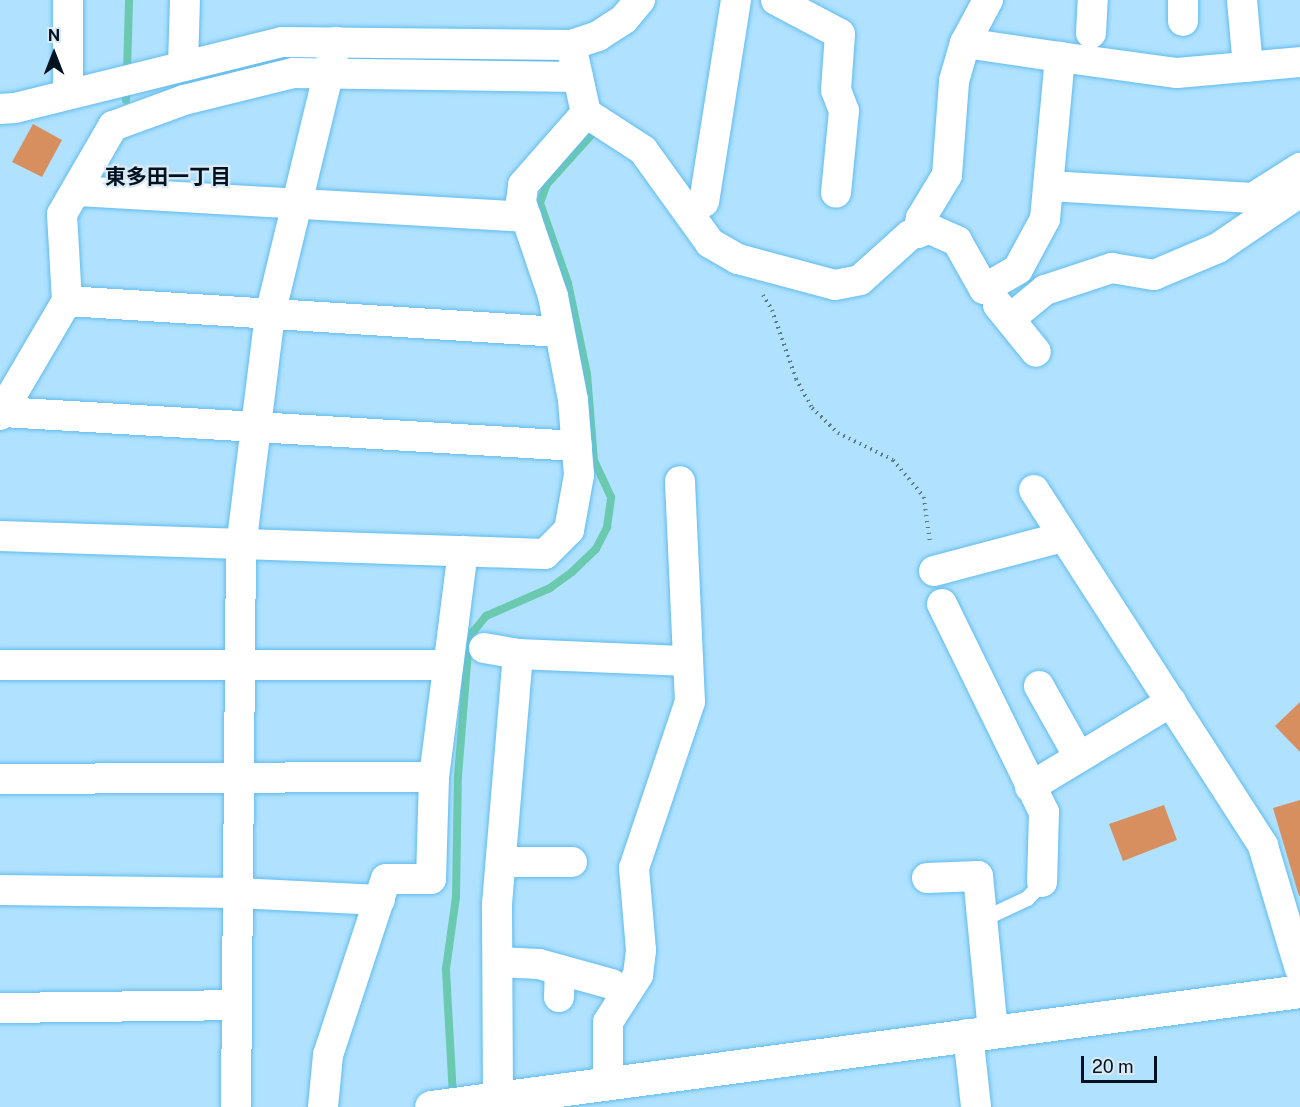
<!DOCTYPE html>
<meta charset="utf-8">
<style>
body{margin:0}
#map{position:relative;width:1300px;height:1107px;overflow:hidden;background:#b0e2ff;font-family:"Public Sans","Noto Sans JP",sans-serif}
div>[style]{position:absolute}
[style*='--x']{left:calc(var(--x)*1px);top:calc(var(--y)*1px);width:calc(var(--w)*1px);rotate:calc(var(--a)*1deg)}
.stream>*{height:8px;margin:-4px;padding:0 4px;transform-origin:4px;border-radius:4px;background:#6ac9af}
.building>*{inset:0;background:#d88f60}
.path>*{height:4px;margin-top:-2px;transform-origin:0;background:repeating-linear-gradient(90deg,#57798e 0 1.5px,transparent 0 6px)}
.roads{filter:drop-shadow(0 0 2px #63bceb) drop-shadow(0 0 2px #63bceb)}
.service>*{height:15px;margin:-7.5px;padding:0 7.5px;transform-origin:7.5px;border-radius:7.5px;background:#fff}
.minor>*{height:30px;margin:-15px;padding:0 15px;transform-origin:15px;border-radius:15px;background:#fff}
.tertiary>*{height:33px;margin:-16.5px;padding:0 16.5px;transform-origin:16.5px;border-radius:16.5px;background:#fff}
span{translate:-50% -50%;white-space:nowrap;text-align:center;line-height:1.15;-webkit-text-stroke:4.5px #daeaf4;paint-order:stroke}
.neighbourhood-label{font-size:21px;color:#00121f;font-weight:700}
.north{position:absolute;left:24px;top:24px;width:60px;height:60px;-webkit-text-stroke:4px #daeaf4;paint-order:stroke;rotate:0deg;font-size:16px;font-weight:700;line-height:24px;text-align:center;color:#00121f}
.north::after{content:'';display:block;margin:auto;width:21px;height:27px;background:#00121f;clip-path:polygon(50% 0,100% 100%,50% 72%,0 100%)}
.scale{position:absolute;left:1081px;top:1056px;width:76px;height:27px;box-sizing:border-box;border:3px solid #00121f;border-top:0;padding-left:8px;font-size:18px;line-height:21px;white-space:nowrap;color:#00121f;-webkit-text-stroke:4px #daeaf4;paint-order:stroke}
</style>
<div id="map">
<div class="stream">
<div style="--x:127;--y:73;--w:73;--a:-88.4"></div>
<div style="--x:126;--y:100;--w:15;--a:-86"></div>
<div style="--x:453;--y:1096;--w:127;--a:-93.2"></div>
<div style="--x:446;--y:969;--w:73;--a:-82.1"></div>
<div style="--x:456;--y:897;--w:121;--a:-89.1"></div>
<div style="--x:458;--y:776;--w:123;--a:-85.4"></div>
<div style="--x:468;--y:653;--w:22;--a:-77"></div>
<div style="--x:473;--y:632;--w:21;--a:-51"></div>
<div style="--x:486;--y:616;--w:70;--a:-23.6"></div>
<div style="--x:550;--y:588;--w:27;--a:-36"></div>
<div style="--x:572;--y:572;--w:33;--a:-44"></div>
<div style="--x:596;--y:549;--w:25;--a:-63"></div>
<div style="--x:607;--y:527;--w:30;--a:-82"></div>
<div style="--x:611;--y:497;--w:40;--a:-115"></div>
<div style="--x:594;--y:461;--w:87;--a:-94.6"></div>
<div style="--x:587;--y:374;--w:93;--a:-101.8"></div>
<div style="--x:568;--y:283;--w:85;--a:-109.3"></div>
<div style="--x:540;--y:203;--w:20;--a:-70"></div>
<div style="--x:547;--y:184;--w:73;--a:-47.8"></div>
</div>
<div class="building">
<div style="clip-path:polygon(33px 124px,62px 140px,42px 177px,12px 162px)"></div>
<div style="clip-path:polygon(1300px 702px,1300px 752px,1275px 726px)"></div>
<div style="clip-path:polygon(1300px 800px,1300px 896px,1299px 896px,1273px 808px)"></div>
<div style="clip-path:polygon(1164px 805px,1177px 840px,1123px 861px,1109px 824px)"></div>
</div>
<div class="path">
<div style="--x:763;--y:295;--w:17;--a:59"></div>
<div style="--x:772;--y:310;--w:73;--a:70.8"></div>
<div style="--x:796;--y:379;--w:33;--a:61"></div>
<div style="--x:812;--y:408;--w:36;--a:44"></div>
<div style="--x:838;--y:433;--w:61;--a:26.1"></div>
<div style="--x:893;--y:460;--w:48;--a:50"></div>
<div style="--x:924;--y:497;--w:47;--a:82.7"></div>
</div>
<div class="roads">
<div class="service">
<div style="--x:980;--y:920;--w:52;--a:-25.1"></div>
<div style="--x:1027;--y:898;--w:22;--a:-47"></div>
</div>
<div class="minor">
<div style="--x:776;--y:0;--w:72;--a:28"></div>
<div style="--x:840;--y:34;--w:56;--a:94.1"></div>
<div style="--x:836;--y:90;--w:22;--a:69"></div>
<div style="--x:844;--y:111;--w:82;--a:95.6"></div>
<div style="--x:1183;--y:0;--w:21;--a:90"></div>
<div style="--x:1242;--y:0;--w:67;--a:84.9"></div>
<div style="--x:1091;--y:33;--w:33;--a:-87"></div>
<div style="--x:571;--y:45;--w:70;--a:77.6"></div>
<div style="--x:586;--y:113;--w:68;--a:33"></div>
<div style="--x:643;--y:150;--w:115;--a:54.2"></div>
<div style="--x:710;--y:243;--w:32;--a:30"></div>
<div style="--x:738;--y:259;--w:100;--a:15"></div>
<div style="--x:835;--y:285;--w:25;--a:-11"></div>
<div style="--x:860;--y:280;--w:67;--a:-42"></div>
<div style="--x:910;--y:235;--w:21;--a:-17"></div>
<div style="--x:930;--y:229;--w:30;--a:24"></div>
<div style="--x:957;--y:241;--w:55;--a:60.6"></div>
<div style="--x:984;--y:289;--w:39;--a:-30"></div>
<div style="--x:1018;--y:269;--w:57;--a:-61.6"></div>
<div style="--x:1045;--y:219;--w:163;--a:-84.7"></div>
<div style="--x:1060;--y:57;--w:96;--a:-171.6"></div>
<div style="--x:965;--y:43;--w:49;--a:-61.9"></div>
<div style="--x:1060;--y:57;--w:118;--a:7.8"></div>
<div style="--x:1177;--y:73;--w:123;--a:-5.1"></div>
<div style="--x:183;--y:66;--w:66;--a:-88.3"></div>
<div style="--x:68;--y:94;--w:94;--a:-90"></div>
<div style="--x:0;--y:109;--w:15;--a:-4"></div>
<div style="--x:15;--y:108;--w:275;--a:-13.9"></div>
<div style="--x:282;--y:42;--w:289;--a:0.6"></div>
<div style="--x:571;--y:45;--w:28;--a:-18"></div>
<div style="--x:598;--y:36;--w:31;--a:-33"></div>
<div style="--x:624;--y:19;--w:25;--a:-50"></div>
<div style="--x:1049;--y:186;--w:204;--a:3.4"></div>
<div style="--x:1253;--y:198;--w:56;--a:-32.6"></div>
<div style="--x:76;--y:191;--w:451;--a:3.3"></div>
<div style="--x:704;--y:202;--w:205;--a:-81"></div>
<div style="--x:918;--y:233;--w:15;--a:-79"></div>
<div style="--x:921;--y:218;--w:50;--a:-58.8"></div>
<div style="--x:947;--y:175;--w:94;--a:-85.7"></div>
<div style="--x:954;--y:81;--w:40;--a:-74"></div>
<div style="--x:67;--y:301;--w:493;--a:3.6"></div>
<div style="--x:998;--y:305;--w:60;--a:51"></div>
<div style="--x:1011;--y:318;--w:44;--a:-39.5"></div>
<div style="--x:1045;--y:290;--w:71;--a:-18.2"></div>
<div style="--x:1112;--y:268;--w:43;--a:9.5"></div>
<div style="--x:1154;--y:275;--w:69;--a:-22.9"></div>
<div style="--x:1218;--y:248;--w:99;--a:-34.3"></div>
<div style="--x:3;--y:412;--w:575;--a:3.39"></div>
<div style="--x:0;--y:415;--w:132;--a:-59.6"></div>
<div style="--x:67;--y:301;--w:87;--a:-93.3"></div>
<div style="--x:62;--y:214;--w:102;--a:-59.9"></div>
<div style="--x:113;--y:126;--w:76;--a:-20.1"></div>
<div style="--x:184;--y:100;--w:112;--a:-13.9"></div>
<div style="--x:293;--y:73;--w:285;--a:0.8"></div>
<div style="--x:1034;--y:490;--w:423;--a:57.2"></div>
<div style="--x:1263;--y:846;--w:128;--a:73.3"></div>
<div style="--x:0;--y:536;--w:545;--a:1.89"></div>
<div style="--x:545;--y:554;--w:34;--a:-45"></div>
<div style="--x:569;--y:530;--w:56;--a:-79.7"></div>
<div style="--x:579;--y:475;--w:75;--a:-94.6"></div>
<div style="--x:573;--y:400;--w:106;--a:-100.9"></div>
<div style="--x:553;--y:296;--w:99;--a:-108.8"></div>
<div style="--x:521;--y:202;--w:17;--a:-83"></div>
<div style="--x:523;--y:185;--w:96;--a:-48.8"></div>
<div style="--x:934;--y:571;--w:133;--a:-14.8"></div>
<div style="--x:942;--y:604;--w:232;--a:63.9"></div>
<div style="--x:1044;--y:812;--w:70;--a:91.6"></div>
<div style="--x:484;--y:648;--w:35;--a:10"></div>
<div style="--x:518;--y:654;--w:170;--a:2.4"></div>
<div style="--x:0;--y:665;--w:448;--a:0"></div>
<div style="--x:1039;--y:686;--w:81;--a:60.6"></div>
<div style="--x:0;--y:779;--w:434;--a:-0.3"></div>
<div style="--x:1030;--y:787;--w:165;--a:-31.1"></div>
<div style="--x:501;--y:862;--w:71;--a:0"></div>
<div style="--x:927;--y:878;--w:51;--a:-2.2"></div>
<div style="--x:978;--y:876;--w:156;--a:84.5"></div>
<div style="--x:0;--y:890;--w:237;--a:0.7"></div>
<div style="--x:237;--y:893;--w:143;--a:2.8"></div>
<div style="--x:498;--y:962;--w:41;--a:2.8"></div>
<div style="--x:539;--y:964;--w:75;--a:15.5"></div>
<div style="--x:559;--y:997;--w:27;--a:-88"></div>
<div style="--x:0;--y:1008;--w:237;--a:-0.7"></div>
<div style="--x:968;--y:1034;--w:73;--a:83.7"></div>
<div style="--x:608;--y:1085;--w:63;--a:-90"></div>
<div style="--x:608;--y:1022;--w:56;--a:-57.4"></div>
<div style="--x:638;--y:975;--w:25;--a:-83"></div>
<div style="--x:641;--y:950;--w:82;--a:-94.9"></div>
<div style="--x:634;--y:868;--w:175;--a:-71.4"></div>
<div style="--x:690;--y:702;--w:221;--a:-92.6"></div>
<div style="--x:498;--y:1099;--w:195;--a:-90.3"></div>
<div style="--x:497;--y:904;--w:251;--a:-85.2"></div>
<div style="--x:236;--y:1107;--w:560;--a:-89.49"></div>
<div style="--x:241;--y:547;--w:234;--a:-82.9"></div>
<div style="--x:270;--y:315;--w:281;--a:-76.4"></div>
<div style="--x:323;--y:1107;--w:52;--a:-84.5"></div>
<div style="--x:328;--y:1055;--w:185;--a:-71.8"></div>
<div style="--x:386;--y:879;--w:45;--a:0"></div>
<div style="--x:431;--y:879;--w:102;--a:-88.3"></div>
<div style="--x:434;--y:777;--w:228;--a:-82.7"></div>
</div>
<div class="tertiary">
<div style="--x:431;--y:1107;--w:877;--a:-7.6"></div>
</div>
</div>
<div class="neighbourhood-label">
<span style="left:168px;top:177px">東多田一丁目</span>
</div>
<div class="north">N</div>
<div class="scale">20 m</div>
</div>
